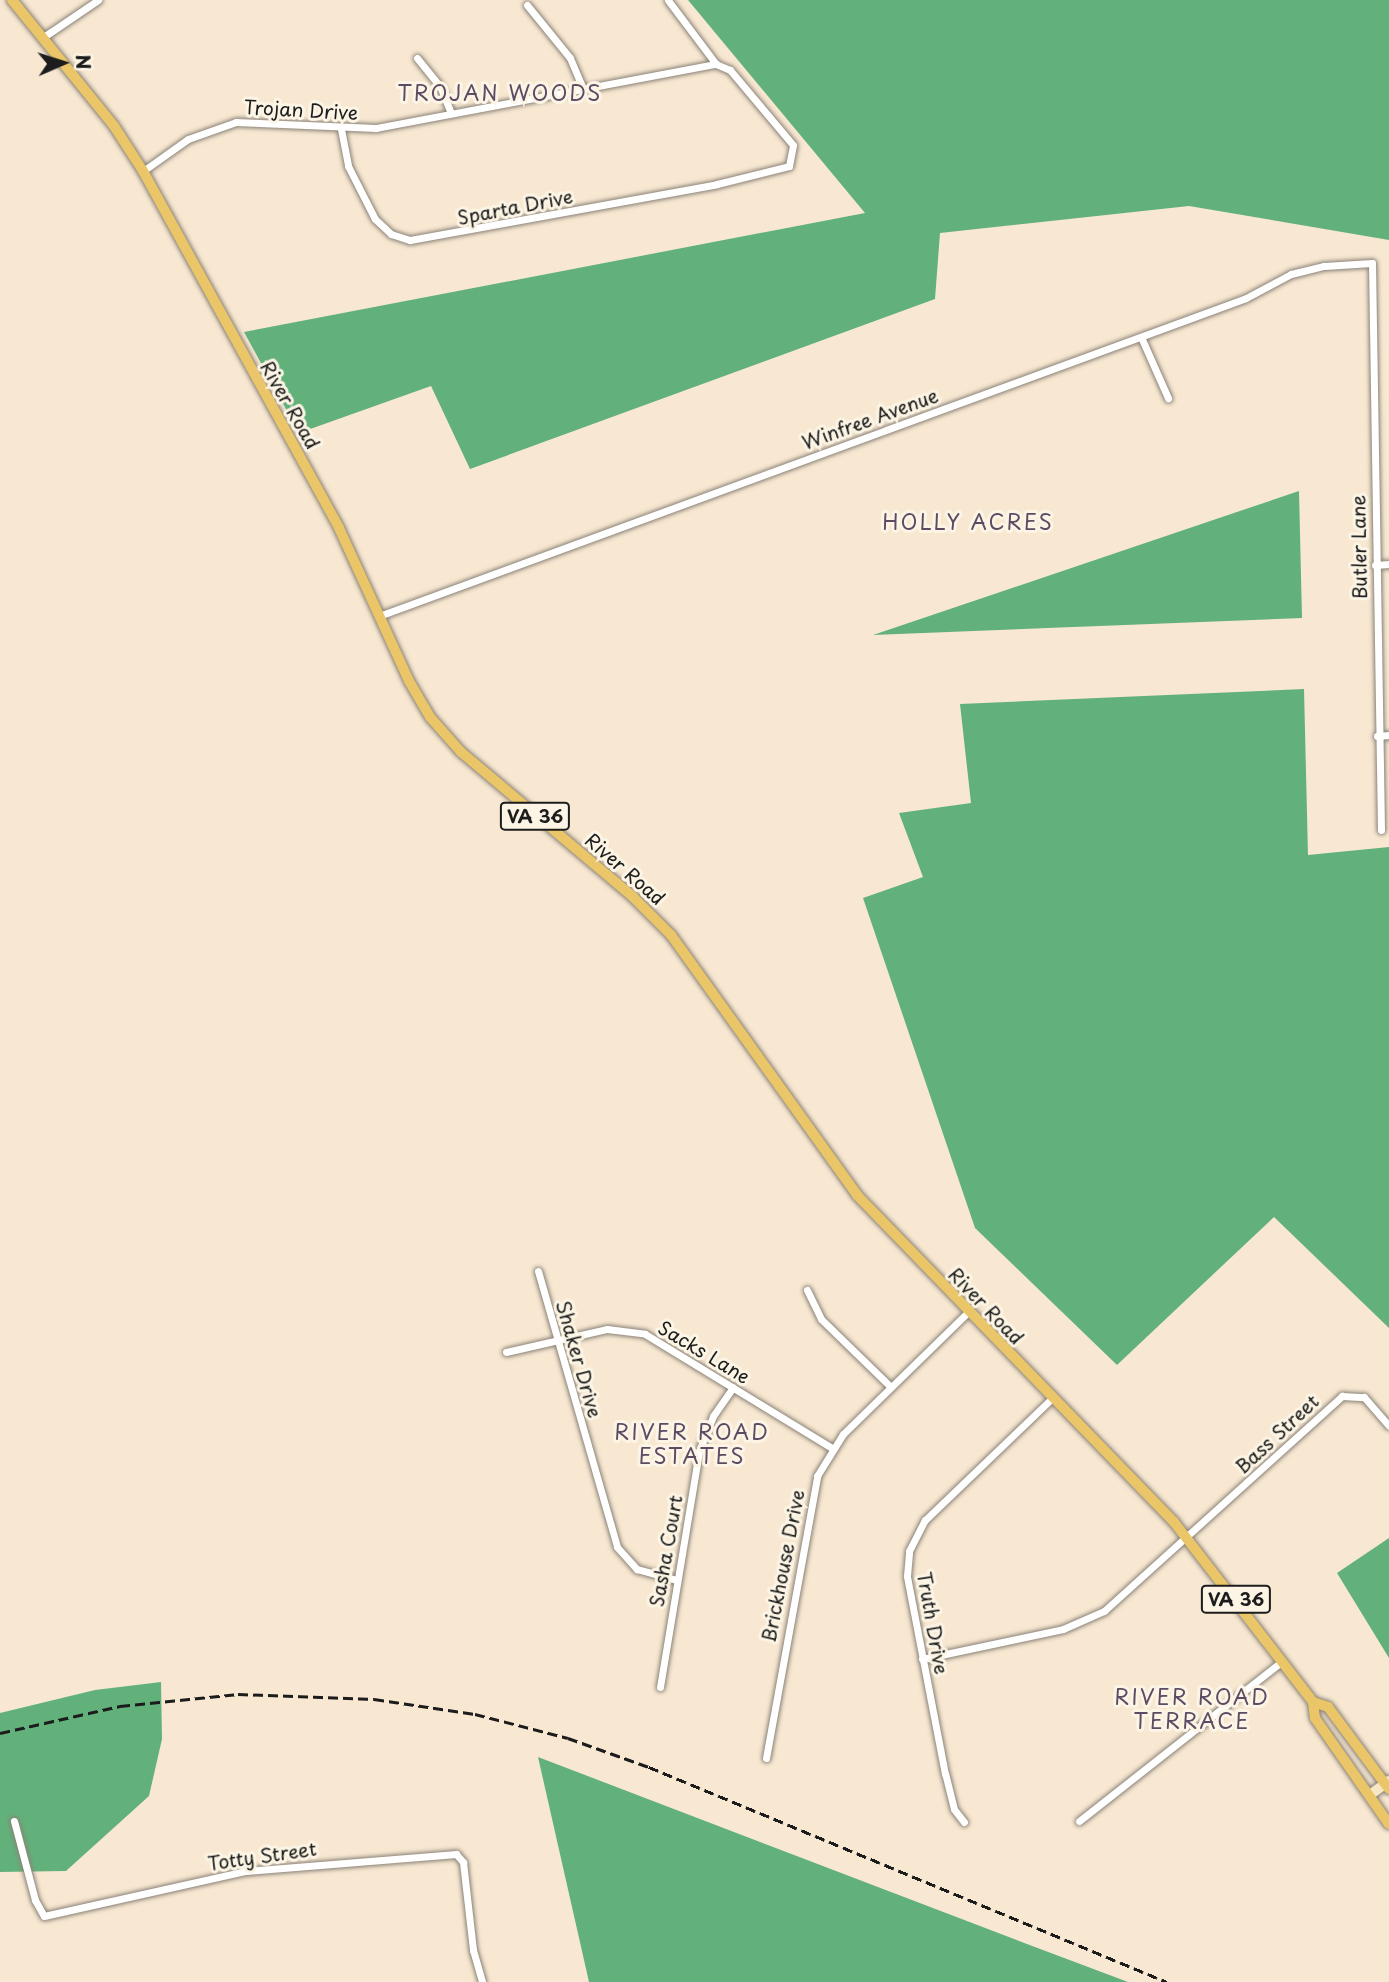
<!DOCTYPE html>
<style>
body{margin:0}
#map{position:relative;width:1389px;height:1982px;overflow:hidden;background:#f8e8d2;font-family:"Playpen Sans",sans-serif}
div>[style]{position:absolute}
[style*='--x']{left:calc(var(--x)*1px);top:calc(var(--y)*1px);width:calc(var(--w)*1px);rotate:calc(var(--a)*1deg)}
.forest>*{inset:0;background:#62b17b}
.roads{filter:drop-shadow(0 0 2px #8a8277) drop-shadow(0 0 2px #8a8277)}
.minor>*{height:7px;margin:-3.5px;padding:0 3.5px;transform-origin:3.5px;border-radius:3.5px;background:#fff}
.secondary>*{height:10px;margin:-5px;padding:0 5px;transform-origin:5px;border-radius:5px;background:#f7e8c3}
.primary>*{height:10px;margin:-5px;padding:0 5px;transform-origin:5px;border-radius:5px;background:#ebc669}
.rail>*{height:2.5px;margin-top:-1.25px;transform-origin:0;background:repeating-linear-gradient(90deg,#1c1c1c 0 10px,transparent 0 15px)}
span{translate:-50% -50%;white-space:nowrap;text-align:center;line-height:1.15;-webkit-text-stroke:6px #fcf5e5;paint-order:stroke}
.shield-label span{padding:2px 5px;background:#fcf5e5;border:2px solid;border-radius:5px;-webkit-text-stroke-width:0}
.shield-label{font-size:18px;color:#1c1c1c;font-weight:700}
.street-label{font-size:19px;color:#1c1c1c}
.neighbourhood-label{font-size:21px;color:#5d4b63;letter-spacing:2px}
.north{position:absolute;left:28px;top:28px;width:70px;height:70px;-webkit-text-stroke:5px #fcf5e5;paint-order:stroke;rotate:87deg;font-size:19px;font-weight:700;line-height:28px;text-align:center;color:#1c1c1c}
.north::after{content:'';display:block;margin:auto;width:24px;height:32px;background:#1c1c1c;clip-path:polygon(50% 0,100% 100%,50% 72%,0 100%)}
</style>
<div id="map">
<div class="forest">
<div style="clip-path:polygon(688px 0,1389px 0,1389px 240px,1189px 206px,940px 233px,935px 299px,470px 469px,431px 386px,299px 433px,244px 332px,865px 213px)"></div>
<div style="clip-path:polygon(1299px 491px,1302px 618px,873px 635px)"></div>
<div style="clip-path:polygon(1304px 689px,1308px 855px,1389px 847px,1389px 1328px,1274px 1217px,1117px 1365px,975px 1228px,863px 898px,923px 877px,899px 813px,971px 803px,960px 704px)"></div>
<div style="clip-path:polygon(1389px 1538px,1389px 1658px,1337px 1573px)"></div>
<div style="clip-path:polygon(161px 1682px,162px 1739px,149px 1796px,66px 1871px,0 1872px,0 1713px,95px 1690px)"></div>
<div style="clip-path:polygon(538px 1757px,1019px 1941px,1128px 1982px,589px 1982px)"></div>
</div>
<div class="roads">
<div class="minor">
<div style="--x:527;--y:5;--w:68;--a:50.9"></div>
<div style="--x:570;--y:58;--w:33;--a:67"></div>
<div style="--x:42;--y:38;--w:68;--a:-34.2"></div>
<div style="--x:417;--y:58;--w:36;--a:51"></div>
<div style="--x:440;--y:86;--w:29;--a:68"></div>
<div style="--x:341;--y:129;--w:38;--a:79"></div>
<div style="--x:348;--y:166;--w:59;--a:63"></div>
<div style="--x:375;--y:219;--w:22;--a:43"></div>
<div style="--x:391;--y:234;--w:20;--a:18"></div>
<div style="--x:410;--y:240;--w:312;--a:-10.3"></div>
<div style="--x:717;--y:184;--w:74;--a:-14"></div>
<div style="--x:789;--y:166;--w:21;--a:-79"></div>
<div style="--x:793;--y:145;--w:98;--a:-130"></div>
<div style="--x:730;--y:70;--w:15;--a:-157"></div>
<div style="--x:716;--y:64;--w:80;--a:-126.9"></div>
<div style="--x:143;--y:171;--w:55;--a:-35.4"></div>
<div style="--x:188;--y:139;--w:51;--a:-19.5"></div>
<div style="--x:236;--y:122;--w:140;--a:2.5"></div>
<div style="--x:376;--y:128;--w:346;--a:-10.7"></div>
<div style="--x:1141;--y:337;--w:67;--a:66.1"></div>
<div style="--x:1375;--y:565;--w:14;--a:-4"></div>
<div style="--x:379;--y:616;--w:923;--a:-20.14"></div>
<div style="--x:1246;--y:298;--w:51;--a:-28.1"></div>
<div style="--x:1291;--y:274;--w:34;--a:-14"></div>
<div style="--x:1324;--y:266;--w:48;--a:-3.6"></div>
<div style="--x:1372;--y:263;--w:567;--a:89.09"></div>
<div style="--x:1377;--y:736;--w:12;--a:-5"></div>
<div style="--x:538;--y:1271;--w:287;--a:74"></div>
<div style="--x:617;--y:1547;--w:30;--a:48"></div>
<div style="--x:637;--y:1569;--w:41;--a:15.4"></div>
<div style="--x:807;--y:1290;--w:32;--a:64"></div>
<div style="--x:821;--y:1319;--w:96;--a:44.2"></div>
<div style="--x:506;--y:1352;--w:104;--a:-12.8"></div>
<div style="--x:607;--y:1329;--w:38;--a:7"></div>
<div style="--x:645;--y:1334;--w:219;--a:31.4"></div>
<div style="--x:922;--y:1659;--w:144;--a:-12"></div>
<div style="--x:1063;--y:1629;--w:45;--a:-23.7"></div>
<div style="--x:1104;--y:1611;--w:321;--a:-42.1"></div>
<div style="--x:1342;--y:1396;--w:22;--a:3"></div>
<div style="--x:1364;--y:1397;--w:38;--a:49"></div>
<div style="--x:660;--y:1687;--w:239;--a:-80.6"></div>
<div style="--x:699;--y:1451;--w:38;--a:-68"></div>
<div style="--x:713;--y:1416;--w:35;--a:-55"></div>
<div style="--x:766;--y:1758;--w:287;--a:-79.7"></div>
<div style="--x:817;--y:1476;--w:49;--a:-58.2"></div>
<div style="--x:843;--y:1434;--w:173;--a:-44.3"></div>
<div style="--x:14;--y:1821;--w:82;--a:75.1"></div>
<div style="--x:35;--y:1900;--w:18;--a:61"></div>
<div style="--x:44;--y:1916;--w:207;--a:-12.6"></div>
<div style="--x:246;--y:1871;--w:211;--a:-4.6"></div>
<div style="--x:456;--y:1854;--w:11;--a:49"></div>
<div style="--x:463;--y:1862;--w:89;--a:83.5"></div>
<div style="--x:473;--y:1950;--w:33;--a:74"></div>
<div style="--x:1079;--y:1821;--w:258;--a:-38.2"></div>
<div style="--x:964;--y:1822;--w:16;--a:-128"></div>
<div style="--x:954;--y:1809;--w:36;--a:-104"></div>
<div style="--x:945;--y:1774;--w:202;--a:-100.9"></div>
<div style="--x:907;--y:1576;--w:25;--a:-85"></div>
<div style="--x:909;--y:1551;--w:35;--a:-63"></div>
<div style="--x:925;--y:1520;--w:176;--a:-43.8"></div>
</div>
<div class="secondary">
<div style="--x:1371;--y:1794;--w:22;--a:-36"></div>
</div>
<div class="primary">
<div style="--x:12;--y:0;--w:162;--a:51"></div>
<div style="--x:114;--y:126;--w:54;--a:57.2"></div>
<div style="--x:143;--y:171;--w:407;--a:61.2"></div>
<div style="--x:339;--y:528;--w:168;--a:65.4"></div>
<div style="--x:409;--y:681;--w:42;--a:59.7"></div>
<div style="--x:430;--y:717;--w:47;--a:48.5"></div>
<div style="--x:461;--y:752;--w:225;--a:40.1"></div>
<div style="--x:633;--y:897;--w:54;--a:45"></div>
<div style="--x:671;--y:935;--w:320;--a:54.4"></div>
<div style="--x:857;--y:1195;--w:455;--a:45.9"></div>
<div style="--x:1174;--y:1522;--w:227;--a:52.3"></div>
<div style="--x:1313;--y:1702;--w:16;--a:18"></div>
<div style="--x:1328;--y:1707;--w:102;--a:53.4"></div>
<div style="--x:1313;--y:1702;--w:16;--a:83"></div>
<div style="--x:1315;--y:1718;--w:129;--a:55.1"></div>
</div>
</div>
<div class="rail">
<div style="--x:0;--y:1733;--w:123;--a:-12.7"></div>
<div style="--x:120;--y:1706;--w:119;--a:-5.8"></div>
<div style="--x:238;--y:1694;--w:136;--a:2.1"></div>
<div style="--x:374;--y:1699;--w:102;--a:8.4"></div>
<div style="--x:475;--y:1714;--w:96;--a:14.5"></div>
<div style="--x:568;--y:1738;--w:86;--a:19.7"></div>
<div style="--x:649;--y:1767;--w:561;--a:22.54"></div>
</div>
<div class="shield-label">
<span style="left:535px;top:816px">VA 36</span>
<span style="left:1236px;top:1599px">VA 36</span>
</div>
<div class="street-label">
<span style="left:301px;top:110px;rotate:3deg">Trojan Drive</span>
<span style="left:515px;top:207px;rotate:-11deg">Sparta Drive</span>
<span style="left:290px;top:405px;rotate:60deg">River Road</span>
<span style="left:870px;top:419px;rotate:-20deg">Winfree Avenue</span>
<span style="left:1359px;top:547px;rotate:-91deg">Butler Lane</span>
<span style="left:625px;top:869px;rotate:41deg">River Road</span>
<span style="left:986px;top:1306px;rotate:46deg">River Road</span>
<span style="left:704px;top:1352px;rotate:31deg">Sacks Lane</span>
<span style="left:579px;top:1359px;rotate:74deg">Shaker Drive</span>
<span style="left:1277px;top:1434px;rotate:-43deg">Bass Street</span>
<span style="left:666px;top:1551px;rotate:-80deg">Sasha Court</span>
<span style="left:783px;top:1566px;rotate:-79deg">Brickhouse Drive</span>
<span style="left:933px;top:1623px;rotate:80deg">Truth Drive</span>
<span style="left:262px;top:1856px;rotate:-8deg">Totty Street</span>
</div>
<div class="neighbourhood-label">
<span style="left:500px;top:92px">TROJAN WOODS</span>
<span style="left:968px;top:521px">HOLLY ACRES</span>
<span style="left:692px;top:1443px">RIVER ROAD<br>ESTATES</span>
<span style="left:1192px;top:1708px">RIVER ROAD<br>TERRACE</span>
</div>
<div class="north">N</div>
</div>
